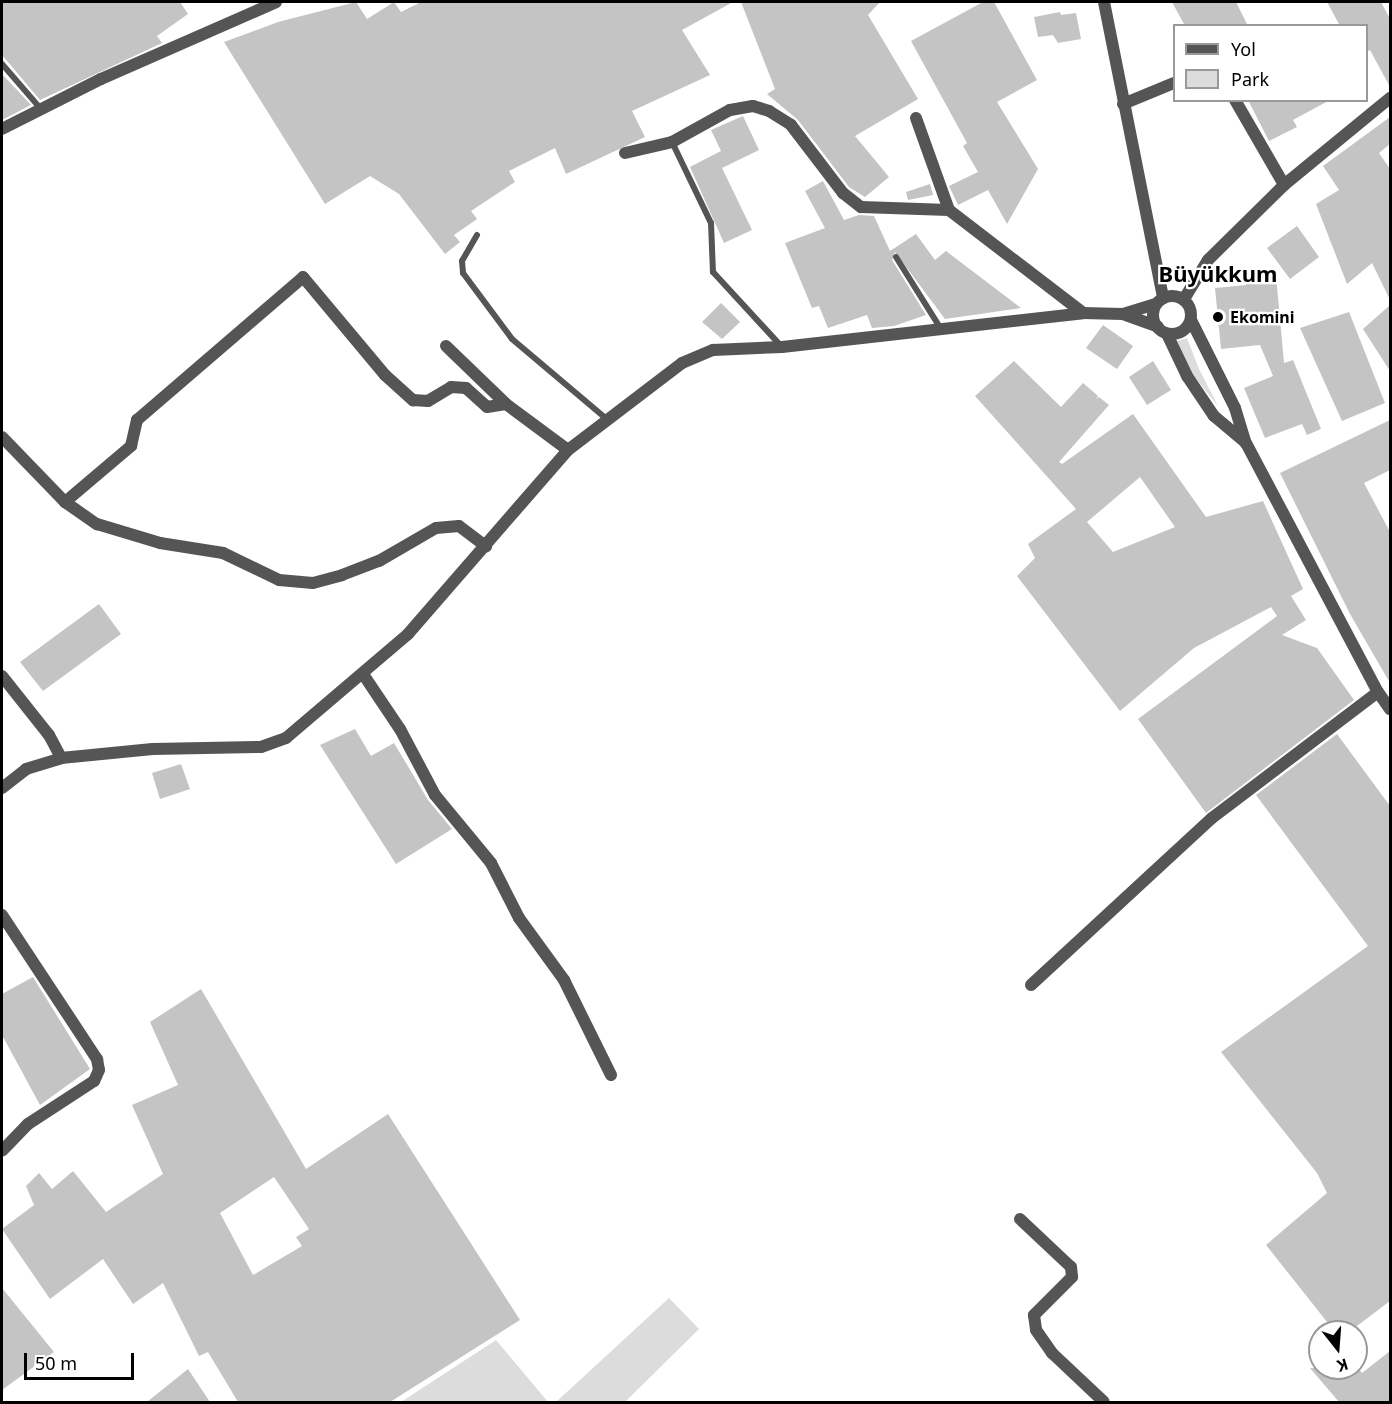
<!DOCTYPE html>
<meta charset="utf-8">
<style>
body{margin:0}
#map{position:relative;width:1392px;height:1404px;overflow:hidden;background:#fff;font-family:"Noto Sans",sans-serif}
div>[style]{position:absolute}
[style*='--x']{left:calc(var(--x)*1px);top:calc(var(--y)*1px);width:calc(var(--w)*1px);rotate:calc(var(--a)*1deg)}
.green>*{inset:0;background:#dcdcdc}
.building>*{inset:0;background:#c4c4c4}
.service>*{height:6px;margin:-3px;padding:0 3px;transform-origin:3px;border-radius:3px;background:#555}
.minor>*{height:12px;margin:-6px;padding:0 6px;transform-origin:6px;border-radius:6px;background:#555}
.tertiary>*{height:12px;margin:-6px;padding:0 6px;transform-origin:6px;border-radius:6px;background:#555}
.tertiary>.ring{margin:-6px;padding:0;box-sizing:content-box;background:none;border:12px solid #555;border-radius:50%}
.dots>*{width:16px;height:16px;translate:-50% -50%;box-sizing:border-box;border:3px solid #fff;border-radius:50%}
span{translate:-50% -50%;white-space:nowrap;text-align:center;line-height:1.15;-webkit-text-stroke:4.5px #fff;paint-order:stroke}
.poi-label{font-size:16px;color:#000;font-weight:700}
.left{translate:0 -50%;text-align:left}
.district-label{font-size:22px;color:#000;font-weight:700}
.frame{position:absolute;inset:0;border:3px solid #000;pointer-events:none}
.legend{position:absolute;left:1173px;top:24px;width:195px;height:78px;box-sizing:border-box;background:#fff;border:2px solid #999;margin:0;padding:8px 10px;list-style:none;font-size:18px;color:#000}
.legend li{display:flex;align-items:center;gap:12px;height:30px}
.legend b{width:30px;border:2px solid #999}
.north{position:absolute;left:1308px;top:1320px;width:60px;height:60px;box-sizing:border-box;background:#fff;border:2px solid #999;border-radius:50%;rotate:163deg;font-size:16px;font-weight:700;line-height:24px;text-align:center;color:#000}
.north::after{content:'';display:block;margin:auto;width:21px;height:27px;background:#000;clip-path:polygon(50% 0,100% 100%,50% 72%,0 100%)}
.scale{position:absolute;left:24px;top:1353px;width:110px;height:27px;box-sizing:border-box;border:3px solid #000;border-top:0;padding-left:8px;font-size:18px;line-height:21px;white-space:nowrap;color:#000;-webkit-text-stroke:4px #fff;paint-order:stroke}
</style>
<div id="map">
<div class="green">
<div style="clip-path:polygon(1187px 338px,1199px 369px,1218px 406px,1193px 375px,1177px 341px)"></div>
<div style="clip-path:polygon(669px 1298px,699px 1329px,625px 1402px,556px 1402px)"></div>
<div style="clip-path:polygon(496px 1340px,548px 1402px,401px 1402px)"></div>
</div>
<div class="building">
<div style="clip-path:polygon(2px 2px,180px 2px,188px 14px,157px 36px,162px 43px,40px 100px,2px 55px)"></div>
<div style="clip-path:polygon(356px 2px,367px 19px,394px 2px,401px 12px,421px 2px,733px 2px,682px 30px,710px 75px,632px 111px,645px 137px,566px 174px,555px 148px,509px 171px,515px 182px,471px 211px,477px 219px,454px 235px,460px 242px,445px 254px,399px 194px,370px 176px,325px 204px,224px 42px,278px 22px)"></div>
<div style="clip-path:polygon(741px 2px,880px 2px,868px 15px,918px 99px,855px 136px,889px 177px,865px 197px,849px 187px,798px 120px,767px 94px,775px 89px)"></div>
<div style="clip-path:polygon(983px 2px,994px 2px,1037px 80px,997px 102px,1038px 169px,1007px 224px,988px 190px,958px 205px,949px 186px,978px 172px,963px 146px,967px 143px,911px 41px)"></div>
<div style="clip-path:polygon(1172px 2px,1236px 2px,1248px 26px,1185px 26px)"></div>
<div style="clip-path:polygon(1327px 2px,1381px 2px,1390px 19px,1390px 87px,1370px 50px,1366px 52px,1366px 26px,1340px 26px)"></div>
<div style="clip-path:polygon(1060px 12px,1061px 15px,1076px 13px,1081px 39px,1058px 43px,1053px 35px,1038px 37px,1034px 17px)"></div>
<div style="clip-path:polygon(2px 74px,31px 105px,2px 120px)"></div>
<div style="clip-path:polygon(1248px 100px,1330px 100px,1293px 120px,1297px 127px,1269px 141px)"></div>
<div style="clip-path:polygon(743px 116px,759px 150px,722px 168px,752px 230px,724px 243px,690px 167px,721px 151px,711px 130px)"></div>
<div style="clip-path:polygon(1390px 117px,1390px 144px,1379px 153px,1390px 169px,1390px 300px,1372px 263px,1347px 284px,1316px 204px,1339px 190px,1323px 166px)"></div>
<div style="clip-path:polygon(823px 181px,844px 220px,859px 215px,874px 216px,890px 251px,916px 234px,935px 260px,946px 251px,1021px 308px,945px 319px,895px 252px,892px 260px,926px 315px,894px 326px,872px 328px,867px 315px,828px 328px,819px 306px,812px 308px,785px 243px,825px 228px,805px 191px)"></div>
<div style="clip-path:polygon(930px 184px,933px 195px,908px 200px,906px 192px)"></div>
<div style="clip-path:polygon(1297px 226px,1319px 257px,1290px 279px,1267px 248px)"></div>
<div style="clip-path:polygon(1276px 275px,1284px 363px,1293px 360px,1321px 429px,1307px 435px,1302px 424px,1265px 438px,1244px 388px,1273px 376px,1260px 345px,1221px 349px,1215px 288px,1246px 285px,1246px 278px)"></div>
<div style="clip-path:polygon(721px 303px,740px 322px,722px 339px,702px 322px)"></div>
<div style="clip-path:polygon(1390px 305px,1390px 371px,1363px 329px)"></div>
<div style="clip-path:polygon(1349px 312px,1385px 403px,1342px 421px,1300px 328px)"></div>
<div style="clip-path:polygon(1103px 325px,1133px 346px,1117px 369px,1086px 348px)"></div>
<div style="clip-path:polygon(evenodd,1014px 361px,1061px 407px,1083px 383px,1098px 396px,1096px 399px,1099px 397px,1109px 405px,1059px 462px,1062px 464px,1133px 414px,1206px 517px,1263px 501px,1303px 589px,1291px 596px,1306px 620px,1282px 635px,1317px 648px,1354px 700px,1206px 813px,1138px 719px,1277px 616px,1271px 607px,1194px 648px,1120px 711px,1017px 576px,1035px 558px,1028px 544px,1076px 509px,975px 396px,1014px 361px,1140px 477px,1175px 527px,1113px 552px,1087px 522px,1140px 477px)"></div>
<div style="clip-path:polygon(1153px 361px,1171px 390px,1147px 405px,1129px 377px)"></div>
<div style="clip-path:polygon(1390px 420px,1390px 470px,1364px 483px,1390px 532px,1390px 683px,1350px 614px,1280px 473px)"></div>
<div style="clip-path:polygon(99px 604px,121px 634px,43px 691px,20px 662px)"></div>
<div style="clip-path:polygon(355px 729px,371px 756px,394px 743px,428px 800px,452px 829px,396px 864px,320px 745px)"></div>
<div style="clip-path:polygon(1337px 734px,1390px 806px,1390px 1301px,1349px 1332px,1335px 1332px,1266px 1245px,1327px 1193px,1317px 1173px,1221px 1052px,1368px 946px,1256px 795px)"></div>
<div style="clip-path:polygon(181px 764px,190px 789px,160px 799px,152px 773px)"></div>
<div style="clip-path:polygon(33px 977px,90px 1069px,40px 1105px,2px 1035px,2px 994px)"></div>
<div style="clip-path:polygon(evenodd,201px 989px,306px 1169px,388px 1114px,520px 1320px,390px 1402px,238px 1402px,208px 1352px,199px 1356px,163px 1283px,133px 1304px,103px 1259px,50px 1299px,2px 1229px,34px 1205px,26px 1186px,39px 1173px,52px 1189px,73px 1171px,106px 1212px,163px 1174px,132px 1105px,178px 1085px,150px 1022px,201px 989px,274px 1177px,309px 1229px,296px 1237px,302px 1246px,253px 1275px,220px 1213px,274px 1177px)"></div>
<div style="clip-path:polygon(2px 1288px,54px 1352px,2px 1390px)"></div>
<div style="clip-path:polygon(1390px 1351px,1390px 1402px,1339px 1402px,1310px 1368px,1358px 1368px,1362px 1373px)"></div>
<div style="clip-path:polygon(188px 1369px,210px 1402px,147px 1402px)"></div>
</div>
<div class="service">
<div style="--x:2;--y:64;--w:60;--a:49.1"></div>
<div style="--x:672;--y:142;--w:90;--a:64.3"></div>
<div style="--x:711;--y:223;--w:49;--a:87.7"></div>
<div style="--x:713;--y:272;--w:100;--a:47.4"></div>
<div style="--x:477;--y:235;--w:30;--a:120"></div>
<div style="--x:462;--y:261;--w:12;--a:85"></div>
<div style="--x:463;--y:273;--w:82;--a:53.4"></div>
<div style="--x:512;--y:339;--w:127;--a:40.2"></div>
<div style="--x:896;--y:257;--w:85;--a:58"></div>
</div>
<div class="minor">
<div style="--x:1235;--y:100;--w:98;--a:60"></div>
<div style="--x:1123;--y:104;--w:55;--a:-22.4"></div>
<div style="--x:916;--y:118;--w:98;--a:70.3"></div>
<div style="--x:2;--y:129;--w:111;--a:-26.8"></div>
<div style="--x:101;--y:79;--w:191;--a:-23.7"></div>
<div style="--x:625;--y:153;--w:48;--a:-13.2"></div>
<div style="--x:672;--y:142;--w:66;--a:-28.9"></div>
<div style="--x:730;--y:110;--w:23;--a:-10"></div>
<div style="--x:753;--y:106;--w:17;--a:17"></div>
<div style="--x:769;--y:111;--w:26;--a:32"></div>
<div style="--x:791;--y:125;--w:86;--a:52.6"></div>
<div style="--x:843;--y:193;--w:23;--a:38"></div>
<div style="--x:861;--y:207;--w:88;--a:2"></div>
<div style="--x:949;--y:210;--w:169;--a:37.5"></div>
<div style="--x:1123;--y:314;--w:37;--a:20"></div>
<div style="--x:446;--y:346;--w:83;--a:44"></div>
<div style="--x:506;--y:404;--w:77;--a:36.6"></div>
<div style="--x:2;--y:437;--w:91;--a:45.9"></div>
<div style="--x:65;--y:502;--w:39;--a:35"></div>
<div style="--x:97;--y:524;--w:66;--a:16.8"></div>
<div style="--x:160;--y:543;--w:64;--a:9"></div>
<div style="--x:223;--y:553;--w:62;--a:25.7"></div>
<div style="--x:279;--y:580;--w:34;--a:5"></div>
<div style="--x:313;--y:583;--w:30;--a:-15"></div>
<div style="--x:342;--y:575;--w:40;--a:-21"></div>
<div style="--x:379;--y:561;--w:66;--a:-30.1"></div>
<div style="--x:436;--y:528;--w:23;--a:-5"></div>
<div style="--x:459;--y:526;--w:34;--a:37"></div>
<div style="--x:65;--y:502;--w:87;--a:-40.3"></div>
<div style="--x:131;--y:446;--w:27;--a:-77"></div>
<div style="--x:137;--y:420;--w:219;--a:-40.7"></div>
<div style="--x:303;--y:277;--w:128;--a:50.1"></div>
<div style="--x:385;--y:375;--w:38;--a:42"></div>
<div style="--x:413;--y:400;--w:15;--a:4"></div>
<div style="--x:428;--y:401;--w:27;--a:-31"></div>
<div style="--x:451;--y:387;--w:15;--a:4"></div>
<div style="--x:466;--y:388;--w:28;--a:42"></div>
<div style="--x:487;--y:407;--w:19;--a:-9"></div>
<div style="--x:363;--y:674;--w:66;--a:56.1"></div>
<div style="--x:400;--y:729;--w:75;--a:62.1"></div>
<div style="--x:435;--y:795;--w:88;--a:50.5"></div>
<div style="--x:491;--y:863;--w:62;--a:63"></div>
<div style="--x:519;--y:918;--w:77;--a:54"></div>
<div style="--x:564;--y:980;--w:106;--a:63.7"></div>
<div style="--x:2;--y:676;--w:75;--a:51.5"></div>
<div style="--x:49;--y:735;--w:26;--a:62"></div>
<div style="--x:2;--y:788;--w:31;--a:-38"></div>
<div style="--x:26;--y:769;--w:37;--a:-17"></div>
<div style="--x:61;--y:758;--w:92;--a:-5.6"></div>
<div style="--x:153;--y:749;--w:108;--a:-1.1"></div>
<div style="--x:261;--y:747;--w:27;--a:-20"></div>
<div style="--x:286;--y:738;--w:160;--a:-40.4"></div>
<div style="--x:408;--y:634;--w:244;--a:-49"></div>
<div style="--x:568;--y:450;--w:143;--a:-37.3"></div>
<div style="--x:682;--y:363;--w:34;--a:-23"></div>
<div style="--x:713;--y:350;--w:69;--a:-2.5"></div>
<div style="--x:782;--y:347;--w:303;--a:-6.4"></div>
<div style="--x:1083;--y:313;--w:40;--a:1.4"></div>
<div style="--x:1123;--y:314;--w:34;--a:-17"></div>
<div style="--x:2;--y:915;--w:173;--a:56.6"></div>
<div style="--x:97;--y:1059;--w:11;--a:80"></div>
<div style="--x:99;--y:1070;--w:12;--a:114"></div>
<div style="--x:94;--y:1081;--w:79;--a:146.9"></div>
<div style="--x:28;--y:1124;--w:37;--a:134"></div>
<div style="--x:1031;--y:985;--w:246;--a:-42.7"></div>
<div style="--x:1212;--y:818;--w:208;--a:-37.2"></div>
<div style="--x:1020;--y:1219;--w:70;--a:43.3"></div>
<div style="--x:1071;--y:1267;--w:10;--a:84"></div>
<div style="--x:1072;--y:1277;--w:54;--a:135"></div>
<div style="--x:1034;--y:1315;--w:15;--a:82"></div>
<div style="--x:1036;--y:1330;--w:28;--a:55"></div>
<div style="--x:1052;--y:1353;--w:71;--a:43.3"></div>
</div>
<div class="tertiary">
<div style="--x:1104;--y:2;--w:302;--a:78.7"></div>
<div class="ring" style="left:1153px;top:296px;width:26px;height:26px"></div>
<div style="--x:1184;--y:299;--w:46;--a:-58.4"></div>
<div style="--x:1208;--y:260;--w:107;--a:-44.6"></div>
<div style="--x:1284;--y:185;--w:137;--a:-39.4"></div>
<div style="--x:1191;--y:320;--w:98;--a:63.4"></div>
<div style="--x:1235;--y:408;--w:37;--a:73"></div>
<div style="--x:1246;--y:443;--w:282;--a:62.1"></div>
<div style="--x:1378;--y:692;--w:21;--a:55"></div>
<div style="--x:1167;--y:334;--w:47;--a:64.5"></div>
<div style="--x:1187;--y:376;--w:48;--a:56"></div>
<div style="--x:1214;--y:416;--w:40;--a:40"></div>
</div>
<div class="dots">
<div style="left:1218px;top:317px;background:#000"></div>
</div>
<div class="poi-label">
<span class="left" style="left:1230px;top:317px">Ekomini</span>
</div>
<div class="district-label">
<span style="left:1218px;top:274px">Büyükkum</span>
</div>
<div class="frame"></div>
<ul class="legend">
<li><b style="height:8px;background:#555"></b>Yol</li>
<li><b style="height:16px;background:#dcdcdc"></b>Park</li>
</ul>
<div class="north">K</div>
<div class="scale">50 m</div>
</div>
